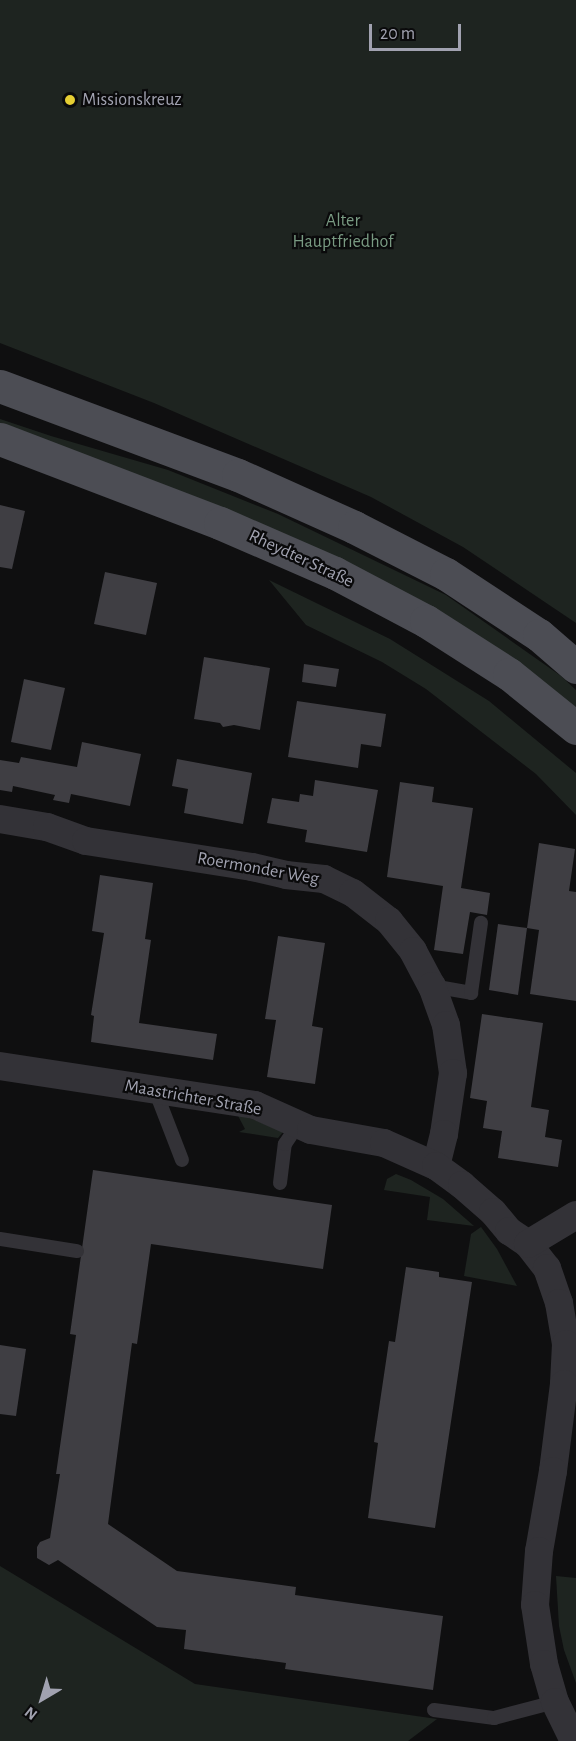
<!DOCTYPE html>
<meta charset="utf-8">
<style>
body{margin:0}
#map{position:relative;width:576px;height:1741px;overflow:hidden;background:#0f0f10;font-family:"Alegreya Sans",sans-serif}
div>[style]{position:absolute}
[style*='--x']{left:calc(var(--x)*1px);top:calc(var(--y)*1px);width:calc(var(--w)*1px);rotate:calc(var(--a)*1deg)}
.green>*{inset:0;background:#1e2420}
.building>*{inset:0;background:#3f3e43}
.service>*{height:14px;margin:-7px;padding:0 7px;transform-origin:7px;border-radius:7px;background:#333237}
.minor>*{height:28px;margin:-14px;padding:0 14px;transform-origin:14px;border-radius:14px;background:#333237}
.primary>*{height:33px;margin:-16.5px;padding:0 16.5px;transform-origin:16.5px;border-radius:16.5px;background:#4c4d54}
.dots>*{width:16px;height:16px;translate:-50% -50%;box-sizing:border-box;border:3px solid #0a0a0b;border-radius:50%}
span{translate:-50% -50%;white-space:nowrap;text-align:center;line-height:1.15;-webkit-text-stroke:4.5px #0a0a0b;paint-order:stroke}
.poi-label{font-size:18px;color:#a1a2b0}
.left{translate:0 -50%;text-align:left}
.park-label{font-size:18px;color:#799a82}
.street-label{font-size:18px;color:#a1a2b0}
.north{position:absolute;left:12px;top:1669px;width:60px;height:60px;-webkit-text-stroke:4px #0a0a0b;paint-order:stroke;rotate:218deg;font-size:16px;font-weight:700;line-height:24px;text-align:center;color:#a1a2b0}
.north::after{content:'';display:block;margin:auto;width:21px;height:27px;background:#a1a2b0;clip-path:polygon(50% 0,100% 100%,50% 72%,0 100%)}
.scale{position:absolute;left:369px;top:24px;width:92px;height:27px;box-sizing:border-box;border:3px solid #a1a2b0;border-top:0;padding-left:8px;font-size:18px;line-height:21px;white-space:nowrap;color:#a1a2b0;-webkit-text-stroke:4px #0a0a0b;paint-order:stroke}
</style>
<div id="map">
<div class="green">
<div style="clip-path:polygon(0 0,576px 0,576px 623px,463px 547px,371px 497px,154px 403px,0 343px)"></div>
<div style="clip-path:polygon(0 419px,51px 436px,168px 470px,278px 514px,446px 595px,561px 676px,576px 690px,576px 711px,0 425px)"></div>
<div style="clip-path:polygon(269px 580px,390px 639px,489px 701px,576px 773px,576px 815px,536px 774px,426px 689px,382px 662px,306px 625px)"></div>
<div style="clip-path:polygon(236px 1112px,283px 1132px,278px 1138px,239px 1132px,245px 1129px)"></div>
<div style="clip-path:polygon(396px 1174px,411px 1180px,443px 1199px,474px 1226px,427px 1220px,430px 1197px,384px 1190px,387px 1179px)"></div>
<div style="clip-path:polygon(481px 1227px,497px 1249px,517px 1286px,464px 1276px,471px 1234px)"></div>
<div style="clip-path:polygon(0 1566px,195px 1684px,437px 1719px,408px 1741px,0 1741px)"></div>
<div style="clip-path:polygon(556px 1576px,576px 1578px,576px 1683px,564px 1650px,559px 1626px)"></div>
</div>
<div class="building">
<div style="clip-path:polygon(0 505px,25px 511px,12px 569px,0 567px)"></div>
<div style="clip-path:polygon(105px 572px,157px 583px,146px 635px,94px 624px)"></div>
<div style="clip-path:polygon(204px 657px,270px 668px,260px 730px,234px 725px,223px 727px,220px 723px,194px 719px)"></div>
<div style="clip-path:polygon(304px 664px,339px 669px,336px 687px,302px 682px)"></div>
<div style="clip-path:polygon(24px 679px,65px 688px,51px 750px,11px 742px)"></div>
<div style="clip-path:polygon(297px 701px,386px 714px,381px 747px,361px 744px,358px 768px,288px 757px)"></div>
<div style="clip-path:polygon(82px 742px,141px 754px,130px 806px,71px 794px,69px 803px,53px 800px,55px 795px,13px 786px,12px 792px,0 790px,0 760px,19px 763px,21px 757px,77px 767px)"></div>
<div style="clip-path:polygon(177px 759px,252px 773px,243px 824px,184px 813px,188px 789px,172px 786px)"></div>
<div style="clip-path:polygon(315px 780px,378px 790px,367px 852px,305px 842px,307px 830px,267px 823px,272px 798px,299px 802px,300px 794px,313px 796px)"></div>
<div style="clip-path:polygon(400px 782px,434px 787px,432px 802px,473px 808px,461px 888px,490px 893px,487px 915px,470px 912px,463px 954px,434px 950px,443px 886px,387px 877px)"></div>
<div style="clip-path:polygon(539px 843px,575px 849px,569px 891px,576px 892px,576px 1001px,530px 994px,539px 930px,527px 928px)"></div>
<div style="clip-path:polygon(100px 875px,153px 883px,145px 939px,151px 940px,139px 1023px,217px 1034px,213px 1060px,91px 1042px,94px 1016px,91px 1015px,104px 933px,92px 931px)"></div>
<div style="clip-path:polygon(498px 924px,527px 928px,518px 995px,489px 990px)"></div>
<div style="clip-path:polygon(278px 936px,325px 943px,312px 1026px,323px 1028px,315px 1084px,267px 1077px,276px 1020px,265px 1019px)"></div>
<div style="clip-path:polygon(482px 1014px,543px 1023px,531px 1107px,549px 1110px,545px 1137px,562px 1140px,558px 1167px,498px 1158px,502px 1131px,483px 1128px,487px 1101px,470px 1098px)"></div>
<div style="clip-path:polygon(93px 1170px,332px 1205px,323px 1269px,151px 1244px,137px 1344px,132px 1343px,108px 1524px,177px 1571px,296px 1587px,295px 1595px,443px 1616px,433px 1690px,285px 1669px,286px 1663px,184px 1649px,186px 1630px,157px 1627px,58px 1560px,49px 1565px,37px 1558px,37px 1547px,40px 1542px,50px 1538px,60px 1474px,56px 1474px,76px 1335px,70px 1334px)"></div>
<div style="clip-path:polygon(406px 1267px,439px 1272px,439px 1277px,472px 1282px,435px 1528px,368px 1518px,378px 1443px,374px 1442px,389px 1341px,395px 1342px)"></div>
<div style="clip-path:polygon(0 1345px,26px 1349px,16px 1416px,0 1414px)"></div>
</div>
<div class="service">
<div style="--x:432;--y:986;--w:40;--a:10"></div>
<div style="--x:471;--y:993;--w:71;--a:-81.9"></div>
<div style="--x:155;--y:1090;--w:75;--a:68.9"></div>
<div style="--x:280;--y:1183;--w:39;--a:-83"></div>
<div style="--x:285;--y:1144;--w:23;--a:-56"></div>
<div style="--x:0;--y:1239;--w:78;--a:8.9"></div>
<div style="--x:434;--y:1710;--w:61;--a:7.6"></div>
<div style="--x:494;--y:1718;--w:63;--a:-14.7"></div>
</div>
<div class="minor">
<div style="--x:0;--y:819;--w:48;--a:9.7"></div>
<div style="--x:47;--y:827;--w:41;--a:19.7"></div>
<div style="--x:86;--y:841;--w:168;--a:8.9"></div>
<div style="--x:252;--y:867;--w:35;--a:13"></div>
<div style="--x:286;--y:875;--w:38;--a:6"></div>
<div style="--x:324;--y:879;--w:32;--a:26"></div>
<div style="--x:353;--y:893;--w:46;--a:37.9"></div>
<div style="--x:389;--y:921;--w:38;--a:51"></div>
<div style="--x:413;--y:951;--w:40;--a:62"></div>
<div style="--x:432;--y:986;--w:41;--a:70.3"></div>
<div style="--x:446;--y:1025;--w:49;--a:81.7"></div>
<div style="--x:453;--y:1073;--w:62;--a:98.4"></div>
<div style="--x:444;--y:1134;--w:33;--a:104"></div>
<div style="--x:0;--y:1066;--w:258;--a:8.7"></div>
<div style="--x:255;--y:1105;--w:61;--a:24.1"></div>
<div style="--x:311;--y:1130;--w:74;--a:10.1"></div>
<div style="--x:384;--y:1143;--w:57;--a:23.9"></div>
<div style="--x:436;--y:1166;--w:32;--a:36"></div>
<div style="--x:462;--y:1185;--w:41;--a:41.1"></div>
<div style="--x:493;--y:1212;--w:25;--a:50"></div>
<div style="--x:509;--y:1231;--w:23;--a:34"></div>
<div style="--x:528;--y:1244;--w:31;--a:52"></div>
<div style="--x:547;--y:1268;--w:37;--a:71"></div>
<div style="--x:559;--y:1303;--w:42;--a:80.3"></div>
<div style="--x:566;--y:1344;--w:40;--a:92.9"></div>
<div style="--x:564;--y:1384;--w:88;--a:97.2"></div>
<div style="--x:553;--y:1471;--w:81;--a:99.9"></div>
<div style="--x:539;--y:1551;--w:54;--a:94.2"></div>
<div style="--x:535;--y:1605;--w:60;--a:81.3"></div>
<div style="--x:544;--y:1664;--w:40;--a:74"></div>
<div style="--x:555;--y:1702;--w:43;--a:64"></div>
<div style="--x:528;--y:1244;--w:56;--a:-31.1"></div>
</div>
<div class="primary">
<div style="--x:0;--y:386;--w:254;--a:20.5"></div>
<div style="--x:238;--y:475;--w:127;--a:24.1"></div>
<div style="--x:354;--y:527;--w:103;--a:27.1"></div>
<div style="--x:446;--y:574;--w:111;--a:33.3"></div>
<div style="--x:539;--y:635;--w:49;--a:40.9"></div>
<div style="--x:0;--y:439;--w:235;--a:20.9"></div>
<div style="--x:220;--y:523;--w:125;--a:23.5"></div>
<div style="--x:335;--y:573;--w:103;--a:27.8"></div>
<div style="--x:426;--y:621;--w:98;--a:32.6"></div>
<div style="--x:509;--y:674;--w:86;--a:38.9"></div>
</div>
<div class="dots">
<div style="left:70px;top:100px;background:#e5ce33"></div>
</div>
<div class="poi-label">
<span class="left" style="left:82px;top:100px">Missionskreuz</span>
</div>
<div class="park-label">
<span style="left:343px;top:232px">Alter<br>Hauptfriedhof</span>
</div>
<div class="street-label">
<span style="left:301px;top:559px;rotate:25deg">Rheydter Straße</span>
<span style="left:258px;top:869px;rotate:10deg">Roermonder Weg</span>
<span style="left:193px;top:1098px;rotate:10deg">Maastrichter Straße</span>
</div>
<div class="north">N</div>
<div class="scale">20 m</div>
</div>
